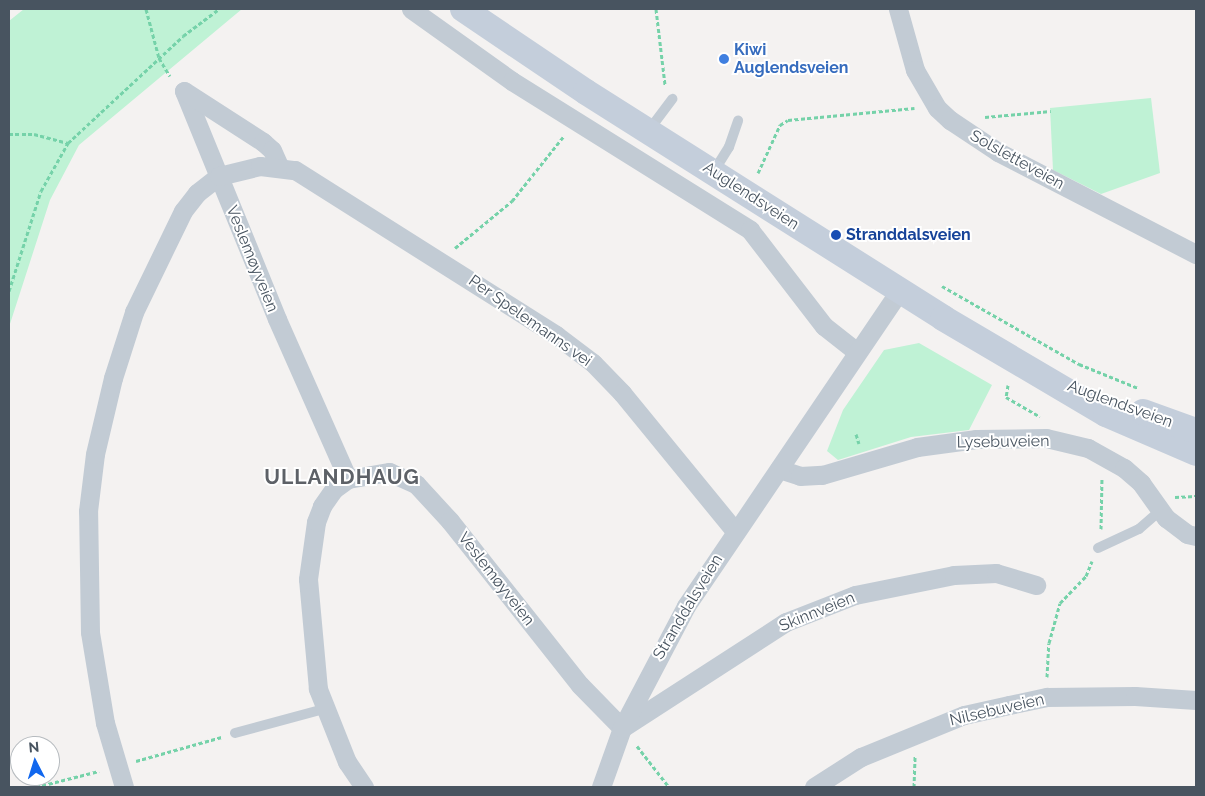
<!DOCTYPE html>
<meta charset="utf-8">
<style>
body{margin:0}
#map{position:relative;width:1205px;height:796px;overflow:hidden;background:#f4f2f1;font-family:Raleway,sans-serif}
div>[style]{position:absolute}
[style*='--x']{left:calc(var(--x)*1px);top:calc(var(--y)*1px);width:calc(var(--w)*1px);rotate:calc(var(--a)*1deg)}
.green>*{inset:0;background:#bff2d5}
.path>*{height:3px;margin-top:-1.5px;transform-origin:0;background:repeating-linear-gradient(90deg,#75d2a9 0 4px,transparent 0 6.5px)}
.service>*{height:10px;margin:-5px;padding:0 5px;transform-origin:5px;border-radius:5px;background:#c2cbd4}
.minor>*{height:19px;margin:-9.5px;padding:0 9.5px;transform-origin:9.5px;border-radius:9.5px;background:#c2cbd4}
.secondary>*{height:26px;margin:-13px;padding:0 13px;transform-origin:13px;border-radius:13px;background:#c4cedb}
.dots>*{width:14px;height:14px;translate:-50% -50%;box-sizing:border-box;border:2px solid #fff;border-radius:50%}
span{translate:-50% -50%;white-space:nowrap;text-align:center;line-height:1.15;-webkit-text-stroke:4px #fff;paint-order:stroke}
.shop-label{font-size:16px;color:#366cbe;font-weight:700}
.left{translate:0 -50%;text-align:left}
.street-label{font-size:16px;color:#485460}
.transit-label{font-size:16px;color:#164399;font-weight:700}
.district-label{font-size:21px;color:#5d6167;font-weight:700;letter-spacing:1px}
.frame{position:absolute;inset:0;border:10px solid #485460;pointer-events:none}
.north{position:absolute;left:10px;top:736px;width:50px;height:50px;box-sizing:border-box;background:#fff;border:1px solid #b6bbbf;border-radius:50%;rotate:355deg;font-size:14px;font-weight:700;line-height:20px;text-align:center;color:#485460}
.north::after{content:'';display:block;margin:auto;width:18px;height:22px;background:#1167ee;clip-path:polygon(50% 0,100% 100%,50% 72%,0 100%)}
</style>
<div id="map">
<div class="green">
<div style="clip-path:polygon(24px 9px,242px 9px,79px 145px,50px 200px,9px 327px,9px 21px)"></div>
<div style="clip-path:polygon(1151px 98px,1160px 173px,1101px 194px,1053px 170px,1050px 108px)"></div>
<div style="clip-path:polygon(919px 343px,992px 385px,969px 430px,911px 437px,838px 460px,827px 451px,843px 410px,884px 350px)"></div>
</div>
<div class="path">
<div style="--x:146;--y:9;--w:51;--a:75.1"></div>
<div style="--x:159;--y:58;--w:21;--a:59"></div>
<div style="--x:656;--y:9;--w:77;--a:83.2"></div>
<div style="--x:985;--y:117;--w:66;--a:-5.2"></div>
<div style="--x:9;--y:134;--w:25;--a:0"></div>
<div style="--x:34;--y:134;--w:35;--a:15"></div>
<div style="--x:758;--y:173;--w:53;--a:-65.4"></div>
<div style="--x:780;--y:125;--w:9;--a:-32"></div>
<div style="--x:788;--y:120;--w:127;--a:-5.4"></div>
<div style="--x:455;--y:248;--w:74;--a:-39.5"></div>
<div style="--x:512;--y:201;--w:82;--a:-51.4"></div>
<div style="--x:942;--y:286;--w:158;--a:29.7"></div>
<div style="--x:1079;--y:364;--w:64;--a:22.1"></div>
<div style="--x:9;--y:291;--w:105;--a:-72.3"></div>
<div style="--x:41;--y:191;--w:55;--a:-60.6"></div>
<div style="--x:68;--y:143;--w:157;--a:-42.9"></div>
<div style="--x:183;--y:36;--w:45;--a:-36.9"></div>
<div style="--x:1008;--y:385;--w:12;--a:99"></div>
<div style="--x:1006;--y:397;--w:39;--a:30"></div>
<div style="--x:856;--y:434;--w:10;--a:73"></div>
<div style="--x:1175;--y:497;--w:21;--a:-3"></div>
<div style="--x:1101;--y:529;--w:51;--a:-88.9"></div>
<div style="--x:1047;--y:677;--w:34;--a:-87"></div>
<div style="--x:1049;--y:643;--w:41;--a:-74.6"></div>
<div style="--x:1060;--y:603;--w:37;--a:-46"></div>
<div style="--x:1086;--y:576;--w:16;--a:-68"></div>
<div style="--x:637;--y:746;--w:52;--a:52"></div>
<div style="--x:136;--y:761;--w:89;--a:-15.6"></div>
<div style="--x:36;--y:787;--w:65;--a:-14.3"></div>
<div style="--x:914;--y:787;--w:31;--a:-88"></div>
</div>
<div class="service">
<div style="--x:649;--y:130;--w:39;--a:-53"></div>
<div style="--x:714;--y:171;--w:28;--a:-58"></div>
<div style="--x:729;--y:147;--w:28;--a:-71"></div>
<div style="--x:1098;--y:548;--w:45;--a:-24.9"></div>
<div style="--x:1139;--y:529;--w:29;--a:-41"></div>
<div style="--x:235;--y:733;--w:92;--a:-15.1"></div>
</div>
<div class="minor">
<div style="--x:411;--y:9;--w:124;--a:35.5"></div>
<div style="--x:512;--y:81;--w:281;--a:32"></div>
<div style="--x:750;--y:230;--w:121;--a:52.4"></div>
<div style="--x:824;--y:326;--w:42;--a:38.2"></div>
<div style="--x:898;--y:9;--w:63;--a:74.4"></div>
<div style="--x:915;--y:70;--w:44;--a:59.9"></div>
<div style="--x:937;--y:108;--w:18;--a:43"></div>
<div style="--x:950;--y:120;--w:58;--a:33.7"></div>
<div style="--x:998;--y:152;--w:223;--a:27.3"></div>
<div style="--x:184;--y:91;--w:246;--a:67.8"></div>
<div style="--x:277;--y:319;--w:175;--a:66.1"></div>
<div style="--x:184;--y:91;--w:94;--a:32.8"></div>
<div style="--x:263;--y:142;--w:12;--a:42"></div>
<div style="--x:272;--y:150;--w:17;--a:66"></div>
<div style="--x:779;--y:469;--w:22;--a:18"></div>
<div style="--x:800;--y:476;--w:22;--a:-3"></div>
<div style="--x:822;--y:475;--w:99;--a:-16.4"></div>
<div style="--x:917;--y:447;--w:60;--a:-7.7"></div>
<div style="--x:976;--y:439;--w:70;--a:-0.8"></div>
<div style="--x:1046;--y:438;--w:43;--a:13.4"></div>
<div style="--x:1088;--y:448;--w:41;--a:29.1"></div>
<div style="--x:1124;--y:468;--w:23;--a:41"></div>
<div style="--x:1141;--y:483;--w:43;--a:54.5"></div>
<div style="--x:1166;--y:518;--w:26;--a:37"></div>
<div style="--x:1187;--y:534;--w:9;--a:13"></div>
<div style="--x:124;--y:787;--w:67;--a:-106.5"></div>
<div style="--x:105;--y:723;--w:92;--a:-99.4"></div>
<div style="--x:90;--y:632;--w:121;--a:-90.9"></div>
<div style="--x:88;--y:511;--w:57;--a:-83"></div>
<div style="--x:95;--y:454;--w:78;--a:-76.7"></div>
<div style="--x:113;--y:378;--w:69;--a:-72.3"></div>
<div style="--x:134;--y:312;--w:112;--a:-64.1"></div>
<div style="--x:183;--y:211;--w:23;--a:-52"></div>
<div style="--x:197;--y:193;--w:28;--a:-38"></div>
<div style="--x:219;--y:176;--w:42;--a:-13.7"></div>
<div style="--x:260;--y:166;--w:35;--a:7"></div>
<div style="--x:295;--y:170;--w:309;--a:32.3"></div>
<div style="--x:556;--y:335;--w:46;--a:37.1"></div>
<div style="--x:593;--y:363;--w:42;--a:46"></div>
<div style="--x:622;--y:393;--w:178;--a:50.7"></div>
<div style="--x:364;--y:787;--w:30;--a:-124"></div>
<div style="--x:347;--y:762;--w:79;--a:-111.7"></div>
<div style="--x:318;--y:689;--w:110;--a:-95.2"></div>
<div style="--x:308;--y:579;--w:58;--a:-82"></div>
<div style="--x:316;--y:522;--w:17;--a:-69"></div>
<div style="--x:322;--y:506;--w:21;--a:-55"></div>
<div style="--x:334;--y:489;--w:17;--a:-36"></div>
<div style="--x:348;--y:479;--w:42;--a:-9.7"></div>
<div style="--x:389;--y:472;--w:30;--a:24"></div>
<div style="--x:416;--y:484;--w:50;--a:47.4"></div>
<div style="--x:450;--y:521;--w:209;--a:51.6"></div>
<div style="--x:580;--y:685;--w:60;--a:45.7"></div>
<div style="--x:622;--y:728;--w:195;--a:-32.9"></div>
<div style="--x:786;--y:622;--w:74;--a:-21.4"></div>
<div style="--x:855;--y:595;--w:101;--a:-11.4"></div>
<div style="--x:954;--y:575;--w:42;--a:-2.7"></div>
<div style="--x:996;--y:573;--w:42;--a:16.7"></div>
<div style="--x:601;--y:787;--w:63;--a:-70.4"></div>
<div style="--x:622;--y:728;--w:138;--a:-62.3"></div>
<div style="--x:686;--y:606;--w:380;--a:-55.9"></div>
<div style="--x:814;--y:787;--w:56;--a:-32.6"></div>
<div style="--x:861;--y:757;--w:111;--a:-22.2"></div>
<div style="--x:964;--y:715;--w:46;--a:-12.5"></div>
<div style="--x:1009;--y:705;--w:39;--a:-12"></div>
<div style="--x:1047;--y:697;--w:88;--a:-0.7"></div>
<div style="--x:1135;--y:696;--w:61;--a:3.8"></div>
</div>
<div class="secondary">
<div style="--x:463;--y:9;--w:148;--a:34"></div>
<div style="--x:586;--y:92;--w:423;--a:32.3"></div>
<div style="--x:943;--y:318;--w:189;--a:30.5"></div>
<div style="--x:1106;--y:414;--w:98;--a:23.4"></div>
<div style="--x:1143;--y:412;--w:56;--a:19.7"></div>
</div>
<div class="dots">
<div style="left:724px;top:59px;background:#3f7fe0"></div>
<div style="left:836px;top:235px;background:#1a4fb4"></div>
</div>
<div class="shop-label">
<span class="left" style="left:734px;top:59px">Kiwi<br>Auglendsveien</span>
</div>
<div class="street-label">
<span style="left:1017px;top:160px;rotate:29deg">Solsletteveien</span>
<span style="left:751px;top:196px;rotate:33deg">Auglendsveien</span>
<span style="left:252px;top:259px;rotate:68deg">Veslemøyveien</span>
<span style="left:530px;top:321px;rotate:35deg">Per Spelemanns vei</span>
<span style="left:1120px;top:404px;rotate:20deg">Auglendsveien</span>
<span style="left:1003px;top:442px;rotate:-1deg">Lysebuveien</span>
<span style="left:496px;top:579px;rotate:52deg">Veslemøyveien</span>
<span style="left:688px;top:607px;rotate:-59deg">Stranddalsveien</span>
<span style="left:817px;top:612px;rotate:-22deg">Skinnveien</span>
<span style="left:997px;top:710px;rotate:-13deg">Nilsebuveien</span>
</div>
<div class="transit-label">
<span class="left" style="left:846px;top:235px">Stranddalsveien</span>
</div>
<div class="district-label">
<span style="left:342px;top:477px">ULLANDHAUG</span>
</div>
<div class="frame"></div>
<div class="north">N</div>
</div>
